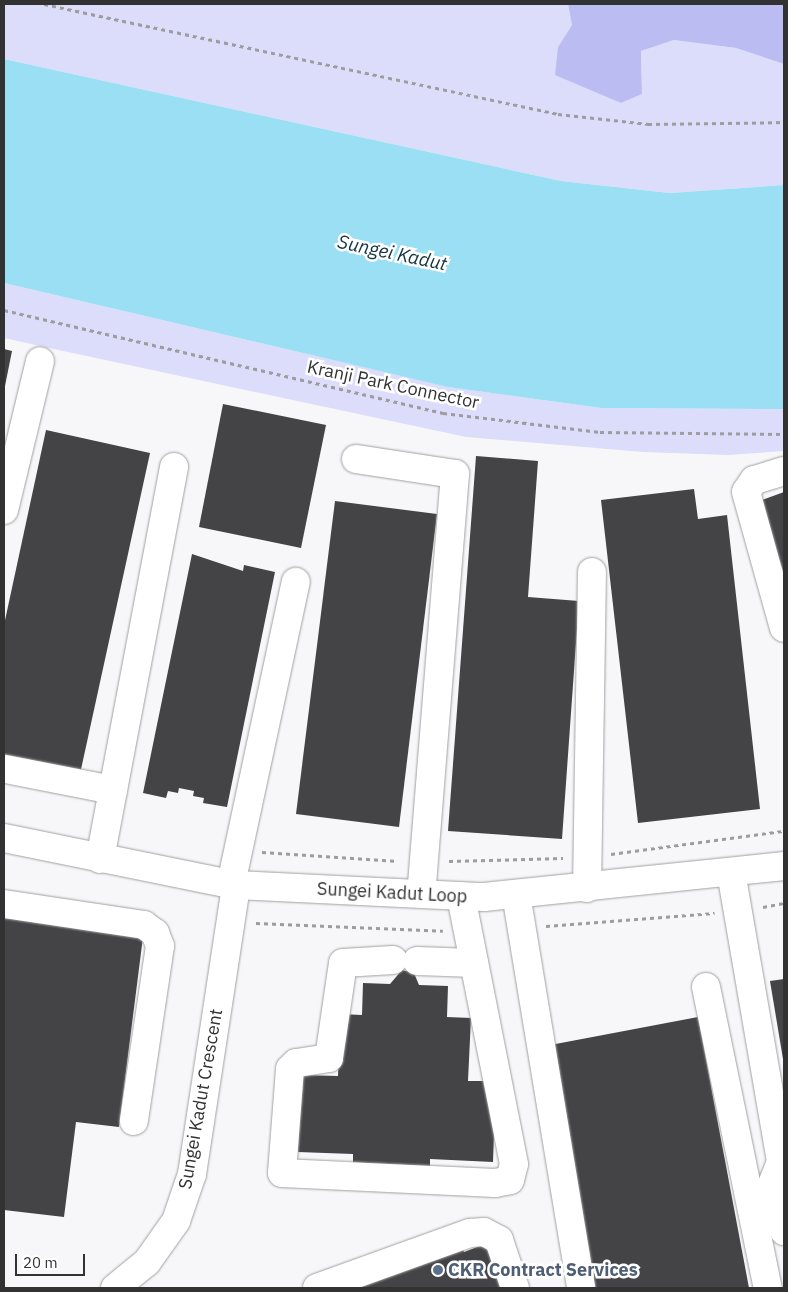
<!DOCTYPE html>
<style>
body{margin:0}
#map{position:relative;width:788px;height:1292px;overflow:hidden;background:#f7f7fa;font-family:"IBM Plex Sans",sans-serif}
div>[style]{position:absolute}
[style*='--x']{left:calc(var(--x)*1px);top:calc(var(--y)*1px);width:calc(var(--w)*1px);rotate:calc(var(--a)*1deg)}
.green>*{inset:0;background:#dbddfb}
.forest>*{inset:0;background:#bbbcf1}
.water>*{inset:0;background:#9bdff4}
.building>*{inset:0;background:#444446}
.path>*{height:3px;margin-top:-1.5px;transform-origin:0;background:repeating-linear-gradient(90deg,#9d9da0 0 4px,transparent 0 8px)}
.roads{filter:drop-shadow(0 0 1px #a0a0a3) drop-shadow(0 0 1px #a0a0a3)}
.minor>*{height:28px;margin:-14px;padding:0 14px;transform-origin:14px;border-radius:14px;background:#fff}
.dots>*{width:14px;height:14px;translate:-50% -50%;box-sizing:border-box;border:2px solid #fff;border-radius:50%}
span{translate:-50% -50%;white-space:nowrap;text-align:center;line-height:1.15;-webkit-text-stroke:5px #fff;paint-order:stroke}
.street-label{font-size:18px;color:#323233}
.service-label{font-size:18px;color:#4e5e75;font-weight:700}
.left{translate:0 -50%;text-align:left}
.water-label{font-size:19px;color:#14353e;font-style:italic}
.frame{position:absolute;inset:0;border:5px solid #323233;pointer-events:none}
.scale{position:absolute;left:15px;top:1254px;width:70px;height:22px;box-sizing:border-box;border:2px solid #323233;border-top:0;padding-left:6px;font-size:15px;line-height:18px;white-space:nowrap;color:#323233;-webkit-text-stroke:4px #fff;paint-order:stroke}
</style>
<div id="map">
<div class="green">
<div style="clip-path:polygon(4px 4px,568px 4px,572px 25px,558px 47px,596px 91px,621px 103px,642px 94px,641px 51px,674px 40px,736px 48px,784px 64px,784px 185px,670px 193px,561px 181px,4px 59px)"></div>
<div style="clip-path:polygon(4px 283px,449px 387px,601px 408px,784px 409px,784px 451px,728px 455px,643px 452px,466px 437px,54px 349px,4px 338px)"></div>
</div>
<div class="forest">
<div style="clip-path:polygon(568px 4px,784px 4px,784px 64px,736px 48px,674px 40px,641px 51px,642px 94px,621px 103px,555px 75px,558px 47px,572px 25px)"></div>
</div>
<div class="water">
<div style="clip-path:polygon(4px 59px,561px 181px,670px 193px,784px 185px,784px 409px,601px 408px,448px 387px,4px 283px)"></div>
</div>
<div class="building">
<div style="clip-path:polygon(4px 349px,12px 351px,5px 386px,4px 386px)"></div>
<div style="clip-path:polygon(223px 404px,326px 425px,301px 548px,199px 527px)"></div>
<div style="clip-path:polygon(46px 430px,150px 453px,80px 774px,4px 757px,4px 625px)"></div>
<div style="clip-path:polygon(476px 456px,538px 461px,528px 597px,579px 601px,562px 839px,448px 831px)"></div>
<div style="clip-path:polygon(694px 489px,698px 519px,727px 515px,760px 809px,638px 823px,601px 500px)"></div>
<div style="clip-path:polygon(784px 492px,784px 574px,759px 501px)"></div>
<div style="clip-path:polygon(335px 501px,437px 514px,399px 827px,296px 814px)"></div>
<div style="clip-path:polygon(192px 554px,243px 571px,244px 565px,275px 572px,227px 807px,203px 803px,204px 798px,193px 796px,194px 791px,179px 788px,178px 793px,168px 791px,166px 798px,143px 793px)"></div>
<div style="clip-path:polygon(4px 911px,144px 929px,119px 1127px,76px 1122px,64px 1217px,4px 1210px)"></div>
<div style="clip-path:polygon(402px 970px,414px 973px,419px 985px,448px 986px,447px 1017px,471px 1018px,468px 1081px,496px 1081px,493px 1162px,430px 1159px,430px 1169px,353px 1167px,353px 1154px,298px 1152px,301px 1075px,338px 1076px,340px 1014px,362px 1015px,363px 983px,390px 984px)"></div>
<div style="clip-path:polygon(784px 979px,784px 1059px,783px 1059px,770px 981px)"></div>
<div style="clip-path:polygon(698px 1017px,749px 1288px,590px 1288px,545px 1046px)"></div>
<div style="clip-path:polygon(459px 1239px,464px 1252px,485px 1244px,502px 1288px,338px 1288px)"></div>
</div>
<div class="path">
<div style="--x:44;--y:4;--w:526;--a:12.08"></div>
<div style="--x:558;--y:114;--w:91;--a:6.3"></div>
<div style="--x:648;--y:124;--w:136;--a:-0.8"></div>
<div style="--x:4;--y:310;--w:451;--a:13.2"></div>
<div style="--x:443;--y:413;--w:158;--a:6.9"></div>
<div style="--x:600;--y:432;--w:184;--a:0.6"></div>
<div style="--x:262;--y:852;--w:136;--a:3.8"></div>
<div style="--x:611;--y:854;--w:175;--a:-7.6"></div>
<div style="--x:449;--y:861;--w:114;--a:-1.5"></div>
<div style="--x:763;--y:907;--w:21;--a:-11"></div>
<div style="--x:256;--y:923;--w:187;--a:2.4"></div>
<div style="--x:546;--y:926;--w:169;--a:-4.4"></div>
</div>
<div class="roads">
<div class="minor">
<div style="--x:356;--y:459;--w:100;--a:8.6"></div>
<div style="--x:455;--y:474;--w:421;--a:94.6"></div>
<div style="--x:784;--y:471;--w:31;--a:163"></div>
<div style="--x:754;--y:480;--w:14;--a:124"></div>
<div style="--x:746;--y:492;--w:141;--a:74.4"></div>
<div style="--x:4;--y:510;--w:153;--a:-76.4"></div>
<div style="--x:5;--y:769;--w:110;--a:11"></div>
<div style="--x:4;--y:838;--w:237;--a:11.5"></div>
<div style="--x:236;--y:885;--w:248;--a:2.8"></div>
<div style="--x:484;--y:897;--w:302;--a:-5.9"></div>
<div style="--x:100;--y:859;--w:399;--a:-79.3"></div>
<div style="--x:731;--y:872;--w:294;--a:80.2"></div>
<div style="--x:781;--y:1162;--w:27;--a:112"></div>
<div style="--x:771;--y:1187;--w:46;--a:73.5"></div>
<div style="--x:231;--y:884;--w:309;--a:-77.9"></div>
<div style="--x:587;--y:888;--w:316;--a:-89.1"></div>
<div style="--x:516;--y:894;--w:399;--a:80.6"></div>
<div style="--x:4;--y:904;--w:142;--a:8.5"></div>
<div style="--x:144;--y:925;--w:14;--a:36"></div>
<div style="--x:155;--y:933;--w:14;--a:69"></div>
<div style="--x:160;--y:946;--w:177;--a:98.5"></div>
<div style="--x:393;--y:960;--w:50;--a:176.6"></div>
<div style="--x:343;--y:963;--w:96;--a:98.4"></div>
<div style="--x:329;--y:1058;--w:33;--a:171"></div>
<div style="--x:296;--y:1063;--w:8;--a:135"></div>
<div style="--x:290;--y:1069;--w:104;--a:94.4"></div>
<div style="--x:282;--y:1173;--w:213;--a:2.7"></div>
<div style="--x:495;--y:1183;--w:15;--a:-11"></div>
<div style="--x:510;--y:1180;--w:16;--a:-76"></div>
<div style="--x:514;--y:1164;--w:273;--a:-101.2"></div>
<div style="--x:417;--y:961;--w:57;--a:2"></div>
<div style="--x:706;--y:987;--w:307;--a:78.4"></div>
<div style="--x:115;--y:1288;--w:41;--a:-39.1"></div>
<div style="--x:147;--y:1262;--w:50;--a:-54.7"></div>
<div style="--x:176;--y:1221;--w:50;--a:-71.2"></div>
<div style="--x:192;--y:1174;--w:292;--a:-81.3"></div>
<div style="--x:317;--y:1288;--w:163;--a:-19.8"></div>
<div style="--x:470;--y:1233;--w:14;--a:-4"></div>
<div style="--x:484;--y:1232;--w:17;--a:28"></div>
<div style="--x:499;--y:1240;--w:51;--a:71.6"></div>
</div>
</div>
<div class="dots">
<div style="left:438px;top:1270px;background:#5c6f8a"></div>
</div>
<div class="street-label">
<span style="left:393px;top:385px;rotate:12deg">Kranji Park Connector</span>
<span style="left:392px;top:893px;rotate:3deg">Sungei Kadut Loop</span>
<span style="left:201px;top:1099px;rotate:-80deg">Sungei Kadut Crescent</span>
</div>
<div class="service-label">
<span class="left" style="left:448px;top:1270px">CKR Contract Services</span>
</div>
<div class="water-label">
<span style="left:392px;top:253px;rotate:12deg">Sungei Kadut</span>
</div>
<div class="frame"></div>
<div class="scale">20 m</div>
</div>
